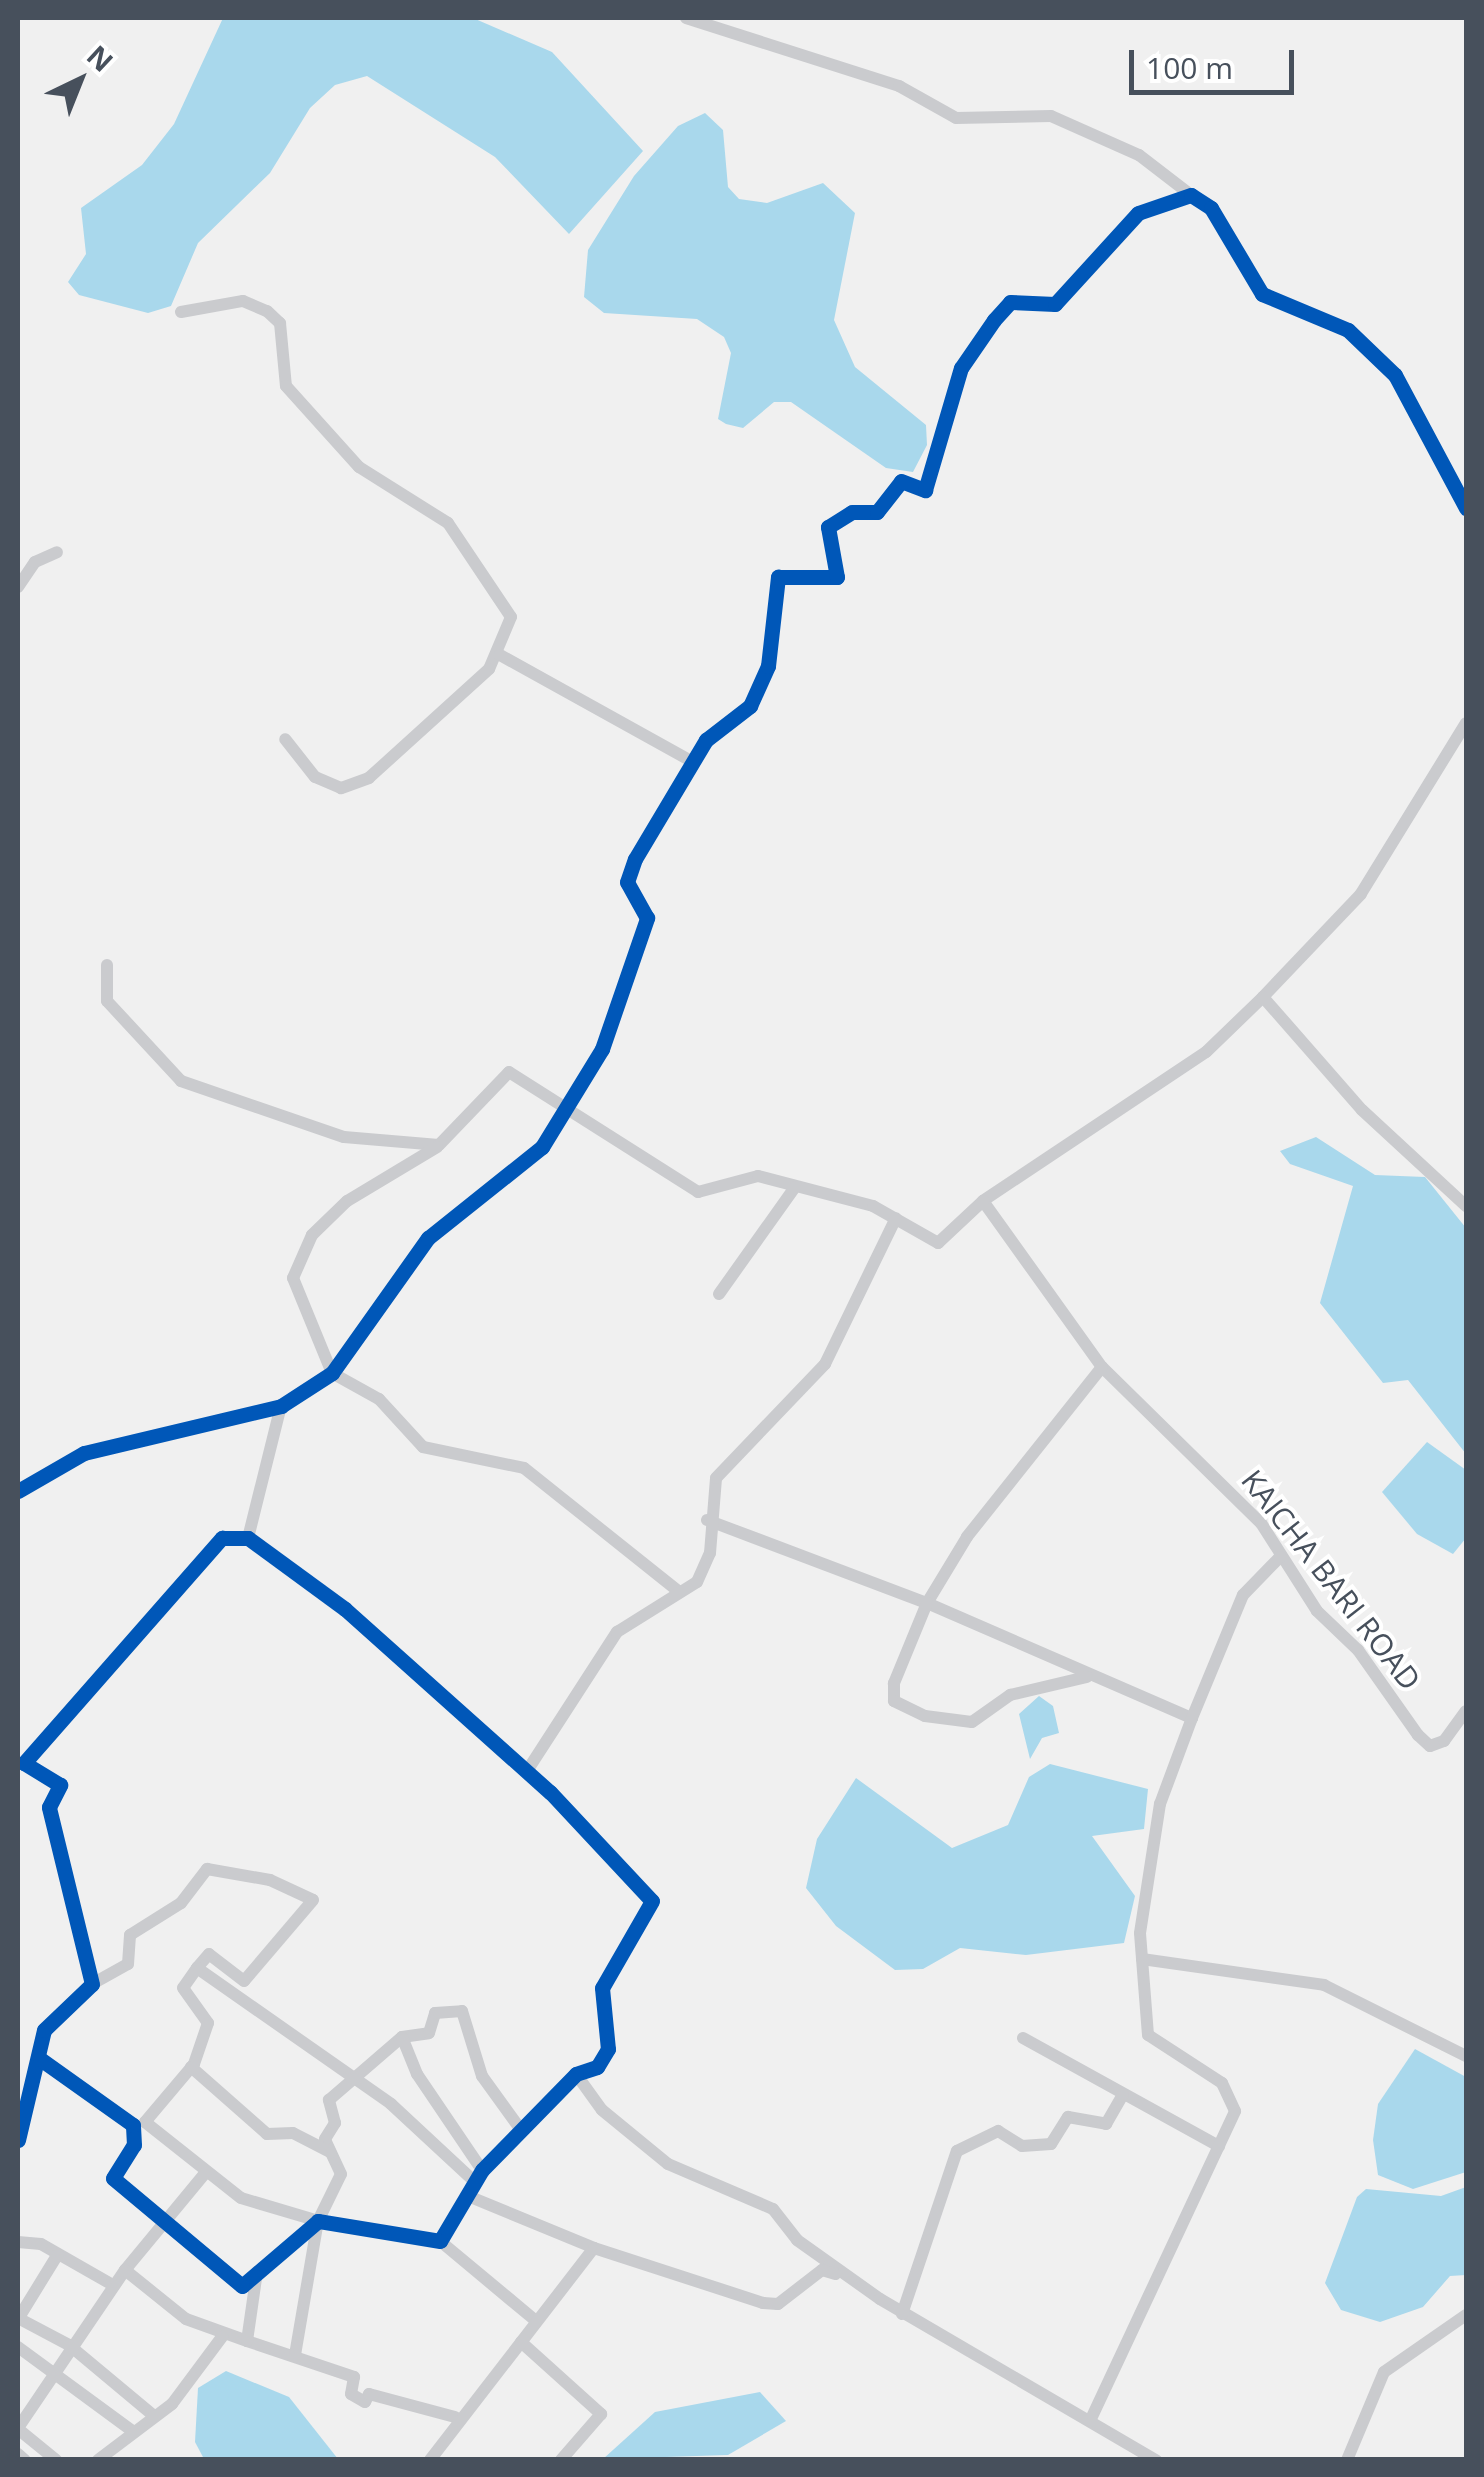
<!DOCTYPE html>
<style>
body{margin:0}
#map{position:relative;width:1484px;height:2477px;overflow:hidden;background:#f0f0f0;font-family:"Open Sans",sans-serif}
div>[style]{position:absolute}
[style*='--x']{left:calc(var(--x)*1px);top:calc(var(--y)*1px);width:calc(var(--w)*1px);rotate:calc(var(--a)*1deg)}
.water>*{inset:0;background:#a9d8ec}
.minor>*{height:12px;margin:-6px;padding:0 6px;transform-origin:6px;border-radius:6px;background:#cacbce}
.cycleway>*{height:15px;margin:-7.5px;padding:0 7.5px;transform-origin:7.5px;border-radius:7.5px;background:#0057b8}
span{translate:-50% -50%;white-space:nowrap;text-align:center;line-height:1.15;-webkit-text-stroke:8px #fff;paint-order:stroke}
.street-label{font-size:30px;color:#47505c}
.frame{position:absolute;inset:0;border:20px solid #47505c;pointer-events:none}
.north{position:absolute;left:30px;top:30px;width:100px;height:100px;-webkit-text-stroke:8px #fff;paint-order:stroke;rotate:43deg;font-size:28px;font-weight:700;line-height:40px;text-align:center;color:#47505c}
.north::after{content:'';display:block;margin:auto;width:35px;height:45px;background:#47505c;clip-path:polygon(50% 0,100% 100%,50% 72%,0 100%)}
.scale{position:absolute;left:1129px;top:50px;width:165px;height:45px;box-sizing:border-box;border:5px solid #47505c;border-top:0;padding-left:12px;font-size:30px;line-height:35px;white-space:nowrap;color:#47505c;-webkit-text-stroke:8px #fff;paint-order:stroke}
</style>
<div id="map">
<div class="water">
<div style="clip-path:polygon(223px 18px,473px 18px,552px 52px,643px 151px,569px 234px,495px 157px,367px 76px,335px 85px,310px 108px,270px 173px,198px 243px,171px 306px,148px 313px,79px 295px,68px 282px,86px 254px,81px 208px,142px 165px,174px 124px)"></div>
<div style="clip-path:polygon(705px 113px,723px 130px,728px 187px,739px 199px,767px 203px,823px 183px,855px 213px,834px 320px,855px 367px,926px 425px,927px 445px,913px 472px,886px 468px,791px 402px,774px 402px,743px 428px,726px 424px,718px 419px,731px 353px,724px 337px,697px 319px,604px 313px,584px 297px,588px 250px,634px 176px,678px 126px)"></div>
<div style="clip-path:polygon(1316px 1137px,1375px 1175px,1425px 1177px,1466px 1228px,1466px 1454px,1408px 1380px,1383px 1383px,1320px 1303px,1353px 1186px,1290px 1164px,1280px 1151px)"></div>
<div style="clip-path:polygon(1427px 1442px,1466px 1470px,1466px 1538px,1453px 1554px,1417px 1534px,1382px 1492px)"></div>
<div style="clip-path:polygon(1039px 1696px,1053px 1706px,1059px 1733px,1042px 1738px,1030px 1759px,1019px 1714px)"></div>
<div style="clip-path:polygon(1050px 1764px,1148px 1789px,1144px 1829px,1092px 1836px,1135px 1896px,1124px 1943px,1026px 1955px,960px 1948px,923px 1969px,895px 1970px,836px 1926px,806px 1888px,817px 1839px,856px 1778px,952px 1848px,1008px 1825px,1029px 1777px)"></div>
<div style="clip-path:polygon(1415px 2049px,1466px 2077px,1466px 2172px,1413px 2189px,1378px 2175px,1373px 2140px,1378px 2104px)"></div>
<div style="clip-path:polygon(1466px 2187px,1466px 2275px,1450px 2276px,1423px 2307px,1380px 2322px,1341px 2310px,1325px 2283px,1357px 2197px,1366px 2189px,1441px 2196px)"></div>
<div style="clip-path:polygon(226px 2371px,289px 2397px,338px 2459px,204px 2459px,195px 2442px,198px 2388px)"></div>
<div style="clip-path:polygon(760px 2392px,786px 2421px,728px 2455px,603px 2459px,655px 2412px)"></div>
</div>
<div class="minor">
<div style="--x:686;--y:18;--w:224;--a:17.7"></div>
<div style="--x:899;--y:86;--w:65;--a:29.3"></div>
<div style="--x:956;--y:118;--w:95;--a:-1.2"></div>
<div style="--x:1051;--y:116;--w:96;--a:23.9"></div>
<div style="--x:1139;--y:155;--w:66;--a:37.6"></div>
<div style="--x:181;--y:312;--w:63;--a:-10.1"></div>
<div style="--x:243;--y:301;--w:26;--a:23"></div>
<div style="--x:267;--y:311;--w:18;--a:43"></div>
<div style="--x:280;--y:323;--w:63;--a:84.6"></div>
<div style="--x:286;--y:386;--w:109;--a:48"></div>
<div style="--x:359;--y:467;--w:105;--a:32.2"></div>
<div style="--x:448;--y:523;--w:113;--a:56.2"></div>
<div style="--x:511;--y:617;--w:56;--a:112.9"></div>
<div style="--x:489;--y:669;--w:162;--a:137.8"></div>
<div style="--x:369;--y:778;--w:30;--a:160"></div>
<div style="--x:341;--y:788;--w:28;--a:-157"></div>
<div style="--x:315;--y:777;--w:48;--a:-128.3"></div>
<div style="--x:18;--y:587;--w:30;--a:-56"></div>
<div style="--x:35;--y:562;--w:24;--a:-24"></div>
<div style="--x:500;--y:655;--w:221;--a:29"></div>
<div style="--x:1466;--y:723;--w:201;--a:121.6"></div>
<div style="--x:1361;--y:894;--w:142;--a:133.6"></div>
<div style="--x:1263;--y:997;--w:79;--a:136"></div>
<div style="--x:1206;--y:1052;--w:268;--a:146.3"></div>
<div style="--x:983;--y:1201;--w:204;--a:54.4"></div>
<div style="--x:1102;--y:1367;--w:223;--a:44.5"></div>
<div style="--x:1261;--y:1523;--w:104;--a:57.5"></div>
<div style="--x:1317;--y:1611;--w:57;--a:43.6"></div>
<div style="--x:1358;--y:1650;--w:104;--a:54.8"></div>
<div style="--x:1418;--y:1735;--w:16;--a:43"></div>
<div style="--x:1430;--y:1746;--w:15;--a:-20"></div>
<div style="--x:1444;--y:1741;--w:37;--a:-54"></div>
<div style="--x:107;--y:965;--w:36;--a:90"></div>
<div style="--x:107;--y:1001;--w:109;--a:47.2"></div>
<div style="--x:181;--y:1081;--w:172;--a:19"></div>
<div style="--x:344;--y:1137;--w:95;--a:4.8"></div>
<div style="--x:439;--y:1145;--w:101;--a:-46.2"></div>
<div style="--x:509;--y:1072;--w:224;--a:32.4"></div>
<div style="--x:698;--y:1192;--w:62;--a:-14.9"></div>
<div style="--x:758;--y:1176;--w:119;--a:14.6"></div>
<div style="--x:873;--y:1206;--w:75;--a:29.6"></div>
<div style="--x:938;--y:1243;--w:62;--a:-43"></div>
<div style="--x:1263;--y:997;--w:150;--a:48.8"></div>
<div style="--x:1362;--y:1110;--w:142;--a:42.7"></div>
<div style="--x:437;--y:1147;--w:105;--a:149"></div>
<div style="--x:347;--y:1201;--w:49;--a:135.8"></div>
<div style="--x:312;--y:1235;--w:47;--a:113.8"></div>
<div style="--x:293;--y:1278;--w:103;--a:67.7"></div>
<div style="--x:332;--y:1373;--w:54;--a:29"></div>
<div style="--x:379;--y:1399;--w:65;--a:47.5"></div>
<div style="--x:423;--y:1447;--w:103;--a:11.7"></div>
<div style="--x:524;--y:1468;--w:196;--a:38.6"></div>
<div style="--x:719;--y:1294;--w:131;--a:-54.6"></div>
<div style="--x:1102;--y:1367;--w:217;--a:128.5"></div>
<div style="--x:967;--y:1537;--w:77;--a:121.2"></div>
<div style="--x:927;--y:1603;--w:289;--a:23.5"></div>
<div style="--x:18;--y:1491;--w:76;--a:-29.9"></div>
<div style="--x:84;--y:1453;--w:203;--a:-13.4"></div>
<div style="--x:281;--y:1406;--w:61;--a:-32.9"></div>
<div style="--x:332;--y:1373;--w:166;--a:-54.6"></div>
<div style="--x:428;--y:1238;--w:146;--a:-38.6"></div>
<div style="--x:542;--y:1147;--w:115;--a:-58.5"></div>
<div style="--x:602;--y:1049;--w:139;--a:-71"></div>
<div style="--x:647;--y:918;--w:41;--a:-119.1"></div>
<div style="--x:627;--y:882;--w:24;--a:-71"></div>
<div style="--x:635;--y:859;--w:139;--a:-59.2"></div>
<div style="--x:706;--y:740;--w:56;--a:-37.7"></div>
<div style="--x:750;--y:706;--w:44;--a:-65.8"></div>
<div style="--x:768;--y:666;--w:90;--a:-83.6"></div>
<div style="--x:778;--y:577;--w:59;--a:0"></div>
<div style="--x:837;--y:577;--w:51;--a:-100.2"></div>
<div style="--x:828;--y:527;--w:28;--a:-32"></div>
<div style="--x:852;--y:512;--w:25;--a:0"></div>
<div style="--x:877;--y:512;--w:39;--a:-52"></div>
<div style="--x:901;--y:481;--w:26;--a:21"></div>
<div style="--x:925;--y:490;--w:127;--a:-73.6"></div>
<div style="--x:961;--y:368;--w:58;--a:-55.5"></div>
<div style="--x:994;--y:320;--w:24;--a:-48"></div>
<div style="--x:1010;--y:302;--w:45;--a:2.5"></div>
<div style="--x:1055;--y:304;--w:123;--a:-47.6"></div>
<div style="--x:1138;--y:213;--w:56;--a:-18.8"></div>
<div style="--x:1191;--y:195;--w:24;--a:33"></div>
<div style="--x:1211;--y:208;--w:100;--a:59.3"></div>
<div style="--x:1262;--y:294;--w:93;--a:22.7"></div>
<div style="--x:1348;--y:330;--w:65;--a:43.8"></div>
<div style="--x:1395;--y:375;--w:151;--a:61.9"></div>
<div style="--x:707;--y:1520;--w:235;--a:20.7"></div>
<div style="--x:927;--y:1603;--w:87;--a:112.4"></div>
<div style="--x:894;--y:1683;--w:18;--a:90"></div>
<div style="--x:894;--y:1701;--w:34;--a:26"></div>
<div style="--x:925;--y:1716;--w:47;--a:7.3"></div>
<div style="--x:972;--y:1722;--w:47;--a:-35.4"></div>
<div style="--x:1010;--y:1695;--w:79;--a:-13.2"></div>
<div style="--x:248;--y:1538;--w:136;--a:-76"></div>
<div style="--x:527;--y:1771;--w:166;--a:-57.1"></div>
<div style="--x:617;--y:1632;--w:94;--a:-32"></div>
<div style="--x:697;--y:1582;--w:32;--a:-66"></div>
<div style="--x:710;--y:1553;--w:75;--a:-85.4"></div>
<div style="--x:716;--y:1478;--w:158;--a:-46.3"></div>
<div style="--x:825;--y:1364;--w:162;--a:-64.1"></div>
<div style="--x:1142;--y:1959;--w:184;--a:8.1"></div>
<div style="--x:1324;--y:1985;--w:159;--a:26.6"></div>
<div style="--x:197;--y:1968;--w:237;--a:35"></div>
<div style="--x:391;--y:2104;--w:116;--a:42.9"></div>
<div style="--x:92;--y:1984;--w:41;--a:-29.1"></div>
<div style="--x:128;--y:1964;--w:29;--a:-86"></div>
<div style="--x:130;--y:1935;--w:60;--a:-32.1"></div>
<div style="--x:181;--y:1903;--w:43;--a:-52.6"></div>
<div style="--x:207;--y:1869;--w:64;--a:9.9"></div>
<div style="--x:270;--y:1880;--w:47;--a:24.9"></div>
<div style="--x:313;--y:1900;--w:106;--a:130.4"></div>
<div style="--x:244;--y:1981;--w:44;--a:-142.4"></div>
<div style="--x:209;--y:1954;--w:18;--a:131"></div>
<div style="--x:197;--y:1968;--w:24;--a:125"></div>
<div style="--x:183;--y:1988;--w:43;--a:54.5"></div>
<div style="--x:208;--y:2023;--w:43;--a:108.9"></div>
<div style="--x:194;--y:2064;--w:76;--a:130.2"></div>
<div style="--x:145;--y:2122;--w:122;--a:38.4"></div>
<div style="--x:241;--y:2198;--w:80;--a:16.6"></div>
<div style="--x:318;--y:2221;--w:52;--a:-63.9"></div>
<div style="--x:341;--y:2174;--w:38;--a:-115"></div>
<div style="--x:325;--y:2139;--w:19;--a:-58"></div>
<div style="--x:335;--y:2123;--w:24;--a:-105"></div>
<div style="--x:329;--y:2100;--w:96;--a:-40.8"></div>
<div style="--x:402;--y:2037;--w:27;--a:-8"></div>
<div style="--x:429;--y:2033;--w:21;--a:-73"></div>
<div style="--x:435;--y:2013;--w:27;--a:-4"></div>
<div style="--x:462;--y:2011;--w:68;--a:72.9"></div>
<div style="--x:482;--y:2076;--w:67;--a:54.2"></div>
<div style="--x:402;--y:2037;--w:40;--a:68"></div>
<div style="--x:417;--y:2074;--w:116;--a:55.9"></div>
<div style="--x:1023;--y:2038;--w:224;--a:28.9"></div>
<div style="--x:191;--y:2067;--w:101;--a:41.4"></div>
<div style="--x:267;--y:2134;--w:26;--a:-2"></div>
<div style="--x:293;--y:2133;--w:42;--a:27.2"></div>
<div style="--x:576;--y:2074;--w:44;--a:54.2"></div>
<div style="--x:602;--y:2110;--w:85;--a:39.3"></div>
<div style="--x:668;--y:2164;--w:114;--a:23.2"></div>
<div style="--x:773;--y:2209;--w:39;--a:52"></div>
<div style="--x:797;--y:2240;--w:102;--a:35.4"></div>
<div style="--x:880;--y:2299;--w:320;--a:30.3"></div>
<div style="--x:18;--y:2140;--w:113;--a:-76.7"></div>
<div style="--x:44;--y:2030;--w:66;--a:-43.8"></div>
<div style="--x:92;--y:1984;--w:182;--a:-103.7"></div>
<div style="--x:49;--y:1807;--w:25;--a:-63"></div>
<div style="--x:60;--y:1785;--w:42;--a:-148.6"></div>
<div style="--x:24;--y:1763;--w:300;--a:-48.7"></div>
<div style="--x:222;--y:1538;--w:26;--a:0"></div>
<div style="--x:248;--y:1538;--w:120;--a:36.2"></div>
<div style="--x:345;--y:1609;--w:275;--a:41.8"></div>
<div style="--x:550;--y:1792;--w:149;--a:46.9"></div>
<div style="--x:652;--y:1901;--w:100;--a:119.9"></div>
<div style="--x:602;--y:1988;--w:61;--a:84.4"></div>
<div style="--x:608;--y:2049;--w:21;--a:121"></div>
<div style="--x:597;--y:2067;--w:22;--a:162"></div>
<div style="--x:576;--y:2074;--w:134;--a:134.4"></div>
<div style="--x:482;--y:2170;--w:82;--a:120.6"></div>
<div style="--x:440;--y:2241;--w:124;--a:-170.7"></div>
<div style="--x:318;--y:2221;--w:100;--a:139.5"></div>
<div style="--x:242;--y:2286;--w:168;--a:-140.1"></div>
<div style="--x:113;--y:2178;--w:39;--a:-58"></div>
<div style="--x:134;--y:2145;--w:20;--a:-93"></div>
<div style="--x:133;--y:2125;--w:114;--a:-144.6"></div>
<div style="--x:468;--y:2196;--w:136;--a:22.4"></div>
<div style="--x:440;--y:2241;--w:125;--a:39.8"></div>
<div style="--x:18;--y:2242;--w:23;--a:5"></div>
<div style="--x:41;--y:2244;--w:83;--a:29.7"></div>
<div style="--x:125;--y:2270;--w:127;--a:-50.4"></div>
<div style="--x:902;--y:2314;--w:172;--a:-71.4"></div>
<div style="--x:957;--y:2151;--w:46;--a:-26"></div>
<div style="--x:998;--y:2131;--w:28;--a:32"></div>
<div style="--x:1022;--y:2146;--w:29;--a:-4"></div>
<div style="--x:1051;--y:2144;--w:32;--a:-58"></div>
<div style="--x:1068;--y:2117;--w:39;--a:10"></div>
<div style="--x:1106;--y:2124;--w:34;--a:-60"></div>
<div style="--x:18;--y:2318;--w:58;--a:27.9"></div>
<div style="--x:69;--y:2345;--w:109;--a:39.8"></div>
<div style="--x:18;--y:2319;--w:76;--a:-58.4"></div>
<div style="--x:247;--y:2341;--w:113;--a:18.6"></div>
<div style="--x:354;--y:2377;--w:17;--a:100"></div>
<div style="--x:351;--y:2394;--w:16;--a:30"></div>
<div style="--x:365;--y:2402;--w:9;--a:-63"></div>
<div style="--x:369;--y:2394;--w:89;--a:15"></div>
<div style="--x:521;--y:2342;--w:108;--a:42"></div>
<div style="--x:601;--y:2414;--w:61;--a:131"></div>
<div style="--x:18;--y:2347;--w:140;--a:36.3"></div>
<div style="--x:295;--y:2355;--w:136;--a:-80.3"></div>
<div style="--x:1090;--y:2421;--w:342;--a:-64.9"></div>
<div style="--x:1235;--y:2111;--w:31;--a:-115"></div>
<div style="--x:1222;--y:2083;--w:88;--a:-147"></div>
<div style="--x:1148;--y:2035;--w:102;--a:-94.5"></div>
<div style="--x:1140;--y:1933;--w:131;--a:-81.2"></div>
<div style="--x:1160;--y:1804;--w:92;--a:-69.6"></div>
<div style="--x:1192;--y:1718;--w:133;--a:-67.5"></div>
<div style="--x:1243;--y:1595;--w:53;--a:-45.8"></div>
<div style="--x:18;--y:2428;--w:191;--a:-55.9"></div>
<div style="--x:125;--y:2270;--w:78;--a:38.8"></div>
<div style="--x:186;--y:2319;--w:65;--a:19.8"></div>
<div style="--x:247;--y:2341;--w:70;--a:-81.8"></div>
<div style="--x:18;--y:2429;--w:49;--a:39.2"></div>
<div style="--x:18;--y:2454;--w:9;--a:41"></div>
<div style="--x:98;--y:2460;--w:93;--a:-37.1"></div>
<div style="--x:172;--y:2404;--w:84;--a:-53.3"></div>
<div style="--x:430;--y:2460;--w:268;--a:-52.3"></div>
<div style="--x:594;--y:2248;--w:178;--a:18"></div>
<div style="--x:763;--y:2303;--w:15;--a:4"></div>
<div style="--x:778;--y:2304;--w:56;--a:-37.7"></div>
<div style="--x:822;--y:2270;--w:14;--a:17"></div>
<div style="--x:1347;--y:2460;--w:95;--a:-67.2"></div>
<div style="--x:1384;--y:2372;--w:100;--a:-34.8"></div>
</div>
<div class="cycleway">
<div style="--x:18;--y:1491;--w:76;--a:-29.9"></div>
<div style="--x:84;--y:1453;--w:203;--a:-13.4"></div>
<div style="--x:281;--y:1406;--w:61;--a:-32.9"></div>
<div style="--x:332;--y:1373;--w:166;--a:-54.6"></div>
<div style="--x:428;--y:1238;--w:146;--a:-38.6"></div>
<div style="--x:542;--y:1147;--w:115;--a:-58.5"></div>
<div style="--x:602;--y:1049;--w:139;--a:-71"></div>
<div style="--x:647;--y:918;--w:41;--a:-119.1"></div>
<div style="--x:627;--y:882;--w:24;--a:-71"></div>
<div style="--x:635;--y:859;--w:139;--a:-59.2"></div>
<div style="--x:706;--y:740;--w:56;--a:-37.7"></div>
<div style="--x:750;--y:706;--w:44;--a:-65.8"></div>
<div style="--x:768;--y:666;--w:90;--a:-83.6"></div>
<div style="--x:778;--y:577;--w:59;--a:0"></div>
<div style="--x:837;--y:577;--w:51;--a:-100.2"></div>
<div style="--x:828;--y:527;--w:28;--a:-32"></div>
<div style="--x:852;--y:512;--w:25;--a:0"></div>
<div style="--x:877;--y:512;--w:39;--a:-52"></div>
<div style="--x:901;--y:481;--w:26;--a:21"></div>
<div style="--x:925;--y:490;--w:127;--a:-73.6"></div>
<div style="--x:961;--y:368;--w:58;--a:-55.5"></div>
<div style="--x:994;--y:320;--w:24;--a:-48"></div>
<div style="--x:1010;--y:302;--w:45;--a:2.5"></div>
<div style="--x:1055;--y:304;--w:123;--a:-47.6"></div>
<div style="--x:1138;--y:213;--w:56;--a:-18.8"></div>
<div style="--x:1191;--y:195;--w:24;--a:33"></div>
<div style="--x:1211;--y:208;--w:100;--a:59.3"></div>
<div style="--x:1262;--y:294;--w:93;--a:22.7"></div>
<div style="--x:1348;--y:330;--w:65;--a:43.8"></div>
<div style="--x:1395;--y:375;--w:151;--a:61.9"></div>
<div style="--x:18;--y:2140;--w:113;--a:-76.7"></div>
<div style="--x:44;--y:2030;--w:66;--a:-43.8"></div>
<div style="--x:92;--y:1984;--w:182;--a:-103.7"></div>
<div style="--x:49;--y:1807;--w:25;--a:-63"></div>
<div style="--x:60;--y:1785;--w:42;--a:-148.6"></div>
<div style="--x:24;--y:1763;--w:300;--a:-48.7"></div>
<div style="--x:222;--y:1538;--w:26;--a:0"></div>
<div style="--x:248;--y:1538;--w:120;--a:36.2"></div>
<div style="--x:345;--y:1609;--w:275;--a:41.8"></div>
<div style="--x:550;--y:1792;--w:149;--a:46.9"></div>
<div style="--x:652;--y:1901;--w:100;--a:119.9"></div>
<div style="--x:602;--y:1988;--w:61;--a:84.4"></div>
<div style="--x:608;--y:2049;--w:21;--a:121"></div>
<div style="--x:597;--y:2067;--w:22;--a:162"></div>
<div style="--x:576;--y:2074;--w:134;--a:134.4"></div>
<div style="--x:482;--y:2170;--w:82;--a:120.6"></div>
<div style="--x:440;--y:2241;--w:124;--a:-170.7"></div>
<div style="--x:318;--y:2221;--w:100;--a:139.5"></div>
<div style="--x:242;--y:2286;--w:168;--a:-140.1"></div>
<div style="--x:113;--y:2178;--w:39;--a:-58"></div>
<div style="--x:134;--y:2145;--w:20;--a:-93"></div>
<div style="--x:133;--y:2125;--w:114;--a:-144.6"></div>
</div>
<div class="street-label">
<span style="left:1331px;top:1580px;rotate:52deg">KAICHA BARI ROAD</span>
</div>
<div class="frame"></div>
<div class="north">N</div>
<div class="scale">100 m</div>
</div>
